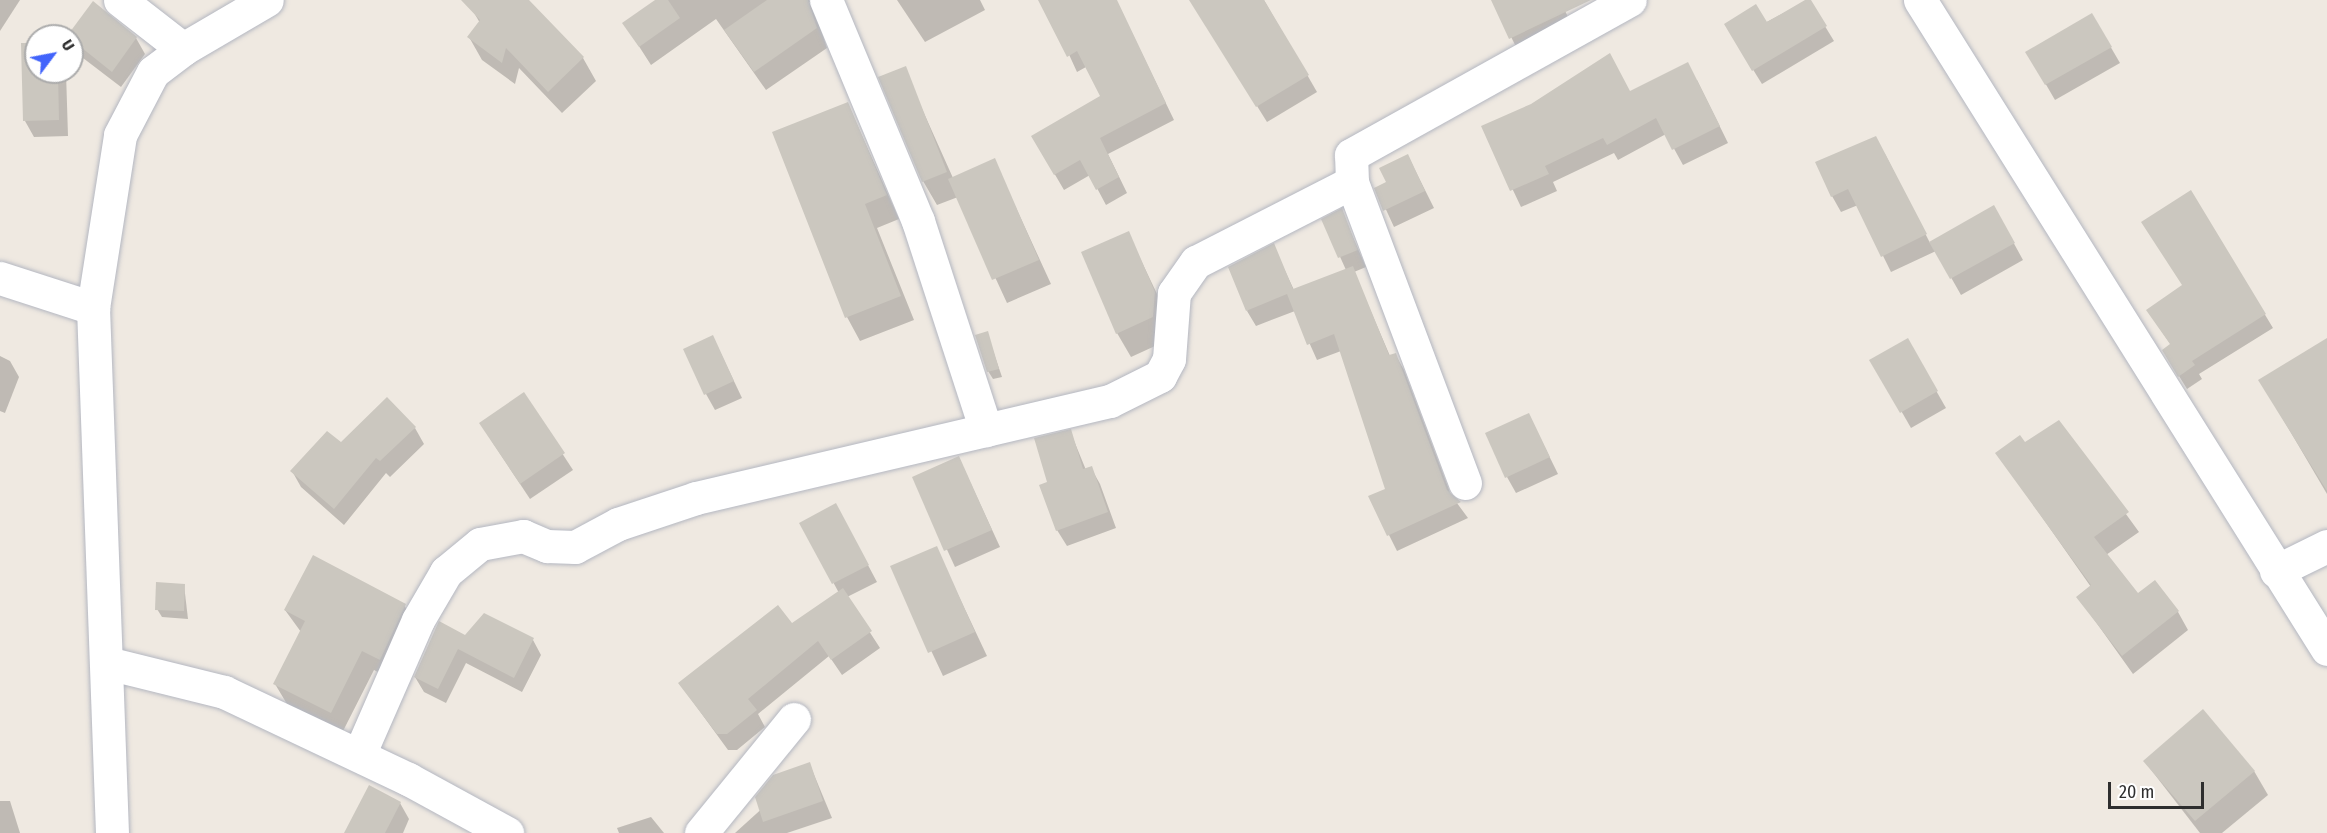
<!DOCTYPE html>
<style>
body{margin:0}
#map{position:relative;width:2327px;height:833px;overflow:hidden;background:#efe9e1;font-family:"Fira Sans Condensed",sans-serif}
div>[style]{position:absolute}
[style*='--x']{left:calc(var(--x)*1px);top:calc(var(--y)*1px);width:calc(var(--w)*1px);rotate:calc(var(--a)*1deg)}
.shadow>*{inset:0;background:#0003}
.building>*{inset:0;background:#cbc7bf}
.roads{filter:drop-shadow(0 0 2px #b4b7c1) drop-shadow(0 0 2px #b4b7c1)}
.minor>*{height:33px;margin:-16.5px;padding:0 16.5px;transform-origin:16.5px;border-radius:16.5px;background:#fff}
span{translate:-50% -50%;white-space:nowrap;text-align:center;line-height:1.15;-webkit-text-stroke:4.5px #fff;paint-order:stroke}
.north{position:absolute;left:24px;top:24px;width:60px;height:60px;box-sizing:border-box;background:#fff;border:2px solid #ababab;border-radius:50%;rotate:58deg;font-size:16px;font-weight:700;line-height:24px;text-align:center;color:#2e2e2e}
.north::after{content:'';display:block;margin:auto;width:21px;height:27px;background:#4264fb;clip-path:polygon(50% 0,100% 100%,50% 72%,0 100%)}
.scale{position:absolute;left:2108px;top:782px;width:96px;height:27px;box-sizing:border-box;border:3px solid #2e2e2e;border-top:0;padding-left:8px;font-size:18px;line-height:21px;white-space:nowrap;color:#2e2e2e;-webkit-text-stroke:4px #fff;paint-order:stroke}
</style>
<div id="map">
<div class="shadow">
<div style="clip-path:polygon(0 0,20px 0,0 31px)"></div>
<div style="clip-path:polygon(485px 0,527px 0,583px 58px,596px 81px,562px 113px,519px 68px,515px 84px,482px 60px,469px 37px,480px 23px,473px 11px)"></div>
<div style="clip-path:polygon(658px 0,811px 0,827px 48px,766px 90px,716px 19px,651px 65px,624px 23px)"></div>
<div style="clip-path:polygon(897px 0,980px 0,985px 10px,925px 42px)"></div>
<div style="clip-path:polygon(1044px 0,1116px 0,1174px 120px,1108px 154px,1127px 193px,1106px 205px,1090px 175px,1064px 190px,1033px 137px,1102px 96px,1086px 67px,1077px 72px)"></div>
<div style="clip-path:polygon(1191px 0,1264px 0,1317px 92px,1267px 122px)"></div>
<div style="clip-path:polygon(1493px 0,1560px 0,1574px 30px,1520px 55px)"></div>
<div style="clip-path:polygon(1809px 0,1834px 41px,1762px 84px,1734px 39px)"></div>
<div style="clip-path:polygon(2092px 15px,2120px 63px,2055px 100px,2027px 52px)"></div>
<div style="clip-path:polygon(136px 38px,145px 54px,121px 87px,83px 58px,74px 43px)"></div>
<div style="clip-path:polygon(36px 44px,36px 72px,66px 72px,68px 136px,34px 137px,25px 121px)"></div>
<div style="clip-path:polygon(1697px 80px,1728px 143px,1683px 165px,1666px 134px,1618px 160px,1614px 153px,1553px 182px,1557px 191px,1521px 207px,1483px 127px)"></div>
<div style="clip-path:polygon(910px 82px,953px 178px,994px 160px,1051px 284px,1007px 303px,958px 197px,937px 205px,923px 181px)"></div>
<div style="clip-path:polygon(848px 104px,899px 219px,877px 228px,914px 320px,860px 341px,847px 317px)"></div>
<div style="clip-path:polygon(1885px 154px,1930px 243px,1994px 207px,2023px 260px,1961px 295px,1936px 251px,1891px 272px,1858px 205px,1841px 212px,1832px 196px)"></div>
<div style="clip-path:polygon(1408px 156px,1434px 208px,1394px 227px,1376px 188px,1388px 183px)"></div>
<div style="clip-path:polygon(2191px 192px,2273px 328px,2199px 374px,2202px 379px,2187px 389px,2171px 363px,2171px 345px,2148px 311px,2183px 286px)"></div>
<div style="clip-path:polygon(1341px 210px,1366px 267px,1354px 272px,1390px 356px,1395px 354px,1404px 370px,1451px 495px,1468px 518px,1397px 551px,1370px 497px,1387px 489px,1341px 351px,1317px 360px,1295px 311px,1256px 326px,1247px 311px,1273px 245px,1294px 290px,1346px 270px,1323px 219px)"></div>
<div style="clip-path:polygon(1128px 233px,1168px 317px,1166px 341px,1131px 357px,1117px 333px)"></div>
<div style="clip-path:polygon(987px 333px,1002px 377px,993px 379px,988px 371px)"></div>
<div style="clip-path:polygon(713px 337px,742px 398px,715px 410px,706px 394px)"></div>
<div style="clip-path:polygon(1907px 340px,1946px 408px,1911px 428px,1872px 360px)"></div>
<div style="clip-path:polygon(2327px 346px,2327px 494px,2260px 380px)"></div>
<div style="clip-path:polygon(0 356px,10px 361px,19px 377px,5px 413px,0 411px)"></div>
<div style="clip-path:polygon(524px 395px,573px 470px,530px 499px,491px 440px)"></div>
<div style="clip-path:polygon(1529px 415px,1558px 474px,1516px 493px,1507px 477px)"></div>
<div style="clip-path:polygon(2059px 422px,2139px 532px,2106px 555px,2138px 595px,2178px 612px,2188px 630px,2133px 674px,2078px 597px,2091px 587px,1997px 453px,2025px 444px)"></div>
<div style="clip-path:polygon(415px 428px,424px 444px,390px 477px,386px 473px,344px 525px,301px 487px,292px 471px,341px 444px)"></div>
<div style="clip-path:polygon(1070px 431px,1086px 470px,1091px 468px,1100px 484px,1116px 528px,1067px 546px,1057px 530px,1049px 483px)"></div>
<div style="clip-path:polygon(959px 458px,1000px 547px,955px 567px,914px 478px)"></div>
<div style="clip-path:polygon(845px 522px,877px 582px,847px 597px,880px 648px,842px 675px,829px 656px,758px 714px,765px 727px,737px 750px,728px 750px,680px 684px,792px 625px,839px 593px,801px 523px)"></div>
<div style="clip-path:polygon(936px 548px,987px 656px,943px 676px,892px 567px)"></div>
<div style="clip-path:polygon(184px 585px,188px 619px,162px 617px,157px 609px)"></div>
<div style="clip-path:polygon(404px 605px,416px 626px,392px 679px,374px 670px,342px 733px,287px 704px,275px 684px,301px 632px,285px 610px)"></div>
<div style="clip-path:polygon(465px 637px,533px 640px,541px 655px,522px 692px,466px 663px,446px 703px,424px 692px,415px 677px)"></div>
<div style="clip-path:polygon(2145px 762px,2254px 771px,2268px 795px,2222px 833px,2200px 833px)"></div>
<div style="clip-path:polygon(810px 765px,832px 818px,787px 833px,735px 833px)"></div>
<div style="clip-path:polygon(0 801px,10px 801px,20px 833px,0 833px)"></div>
<div style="clip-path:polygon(400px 803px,409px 819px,403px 833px,346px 833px)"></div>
<div style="clip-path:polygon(651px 817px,664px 833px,619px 833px,617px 828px)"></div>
</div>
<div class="building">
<div style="clip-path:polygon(461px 0,529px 0,584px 57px,548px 92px,506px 48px,502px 63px,467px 37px,480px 20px)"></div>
<div style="clip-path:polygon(655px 0,668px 0,680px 18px,639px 47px,622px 23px)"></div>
<div style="clip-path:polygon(767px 0,808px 0,817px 28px,754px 72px,724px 30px)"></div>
<div style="clip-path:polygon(1038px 0,1117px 0,1166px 103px,1100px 138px,1119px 177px,1096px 190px,1080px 160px,1054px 175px,1031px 136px,1100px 96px,1077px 51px,1067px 57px)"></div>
<div style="clip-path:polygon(1189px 0,1264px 0,1309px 75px,1256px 107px)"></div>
<div style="clip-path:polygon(1491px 0,1591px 0,1509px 39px)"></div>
<div style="clip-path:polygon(1805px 0,1811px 0,1827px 26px,1752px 71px,1724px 24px,1756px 4px,1767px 22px)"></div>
<div style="clip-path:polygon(93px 1px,137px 37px,112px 72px,67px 36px)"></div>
<div style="clip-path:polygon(2092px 13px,2112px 47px,2045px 85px,2025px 52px)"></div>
<div style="clip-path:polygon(21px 43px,36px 43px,36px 72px,58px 72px,59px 120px,23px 121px)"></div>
<div style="clip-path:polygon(1610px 53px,1630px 91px,1688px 62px,1720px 126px,1672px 150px,1656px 118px,1607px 145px,1603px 138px,1545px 166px,1549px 174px,1510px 191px,1481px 126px,1531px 104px)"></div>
<div style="clip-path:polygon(906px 66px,947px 172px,922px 182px,878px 77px)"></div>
<div style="clip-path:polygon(848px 102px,887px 195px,865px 204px,901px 296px,845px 318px,772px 132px)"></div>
<div style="clip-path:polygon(1876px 136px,1927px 234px,1881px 257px,1848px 189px,1831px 197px,1815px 162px)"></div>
<div style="clip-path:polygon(1408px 154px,1425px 191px,1383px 211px,1374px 188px,1386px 182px,1379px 168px)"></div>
<div style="clip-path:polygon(995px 158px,1039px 260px,992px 280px,948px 179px)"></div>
<div style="clip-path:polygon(2191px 190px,2266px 314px,2192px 361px,2195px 365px,2178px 377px,2162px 350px,2170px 344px,2146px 310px,2182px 285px,2141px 222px)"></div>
<div style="clip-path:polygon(1994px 205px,2015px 243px,1950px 279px,1929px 242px)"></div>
<div style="clip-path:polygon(1342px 208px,1358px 250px,1338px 258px,1321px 219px)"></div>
<div style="clip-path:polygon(1129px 231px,1155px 292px,1153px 317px,1116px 334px,1081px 252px)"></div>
<div style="clip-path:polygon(1274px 243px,1293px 289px,1353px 266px,1389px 355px,1396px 353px,1447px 490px,1461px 502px,1387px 536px,1368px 496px,1385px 489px,1334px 334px,1307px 345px,1287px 294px,1246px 311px,1228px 267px)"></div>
<div style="clip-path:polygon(988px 331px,999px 369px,987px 372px,975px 335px)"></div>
<div style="clip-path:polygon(713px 335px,734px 381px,704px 395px,683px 349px)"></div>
<div style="clip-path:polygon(1908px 338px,1938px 391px,1900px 413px,1869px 360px)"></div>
<div style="clip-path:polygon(2327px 338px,2327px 491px,2258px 380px)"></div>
<div style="clip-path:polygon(524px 392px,565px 453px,520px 484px,479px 423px)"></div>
<div style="clip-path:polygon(387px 397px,416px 427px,380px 461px,376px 458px,334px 509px,290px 471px,327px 431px,341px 442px)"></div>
<div style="clip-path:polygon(1529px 413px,1550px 457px,1505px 478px,1485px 433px)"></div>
<div style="clip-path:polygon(2059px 420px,2129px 512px,2094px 537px,2138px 593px,2155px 580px,2179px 611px,2122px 656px,2076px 597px,2091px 585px,1995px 453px,2020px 435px,2025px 442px)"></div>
<div style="clip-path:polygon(1071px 429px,1083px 469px,1092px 466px,1108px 512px,1056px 531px,1039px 485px,1047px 482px,1034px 438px)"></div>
<div style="clip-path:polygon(959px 456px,992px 530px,944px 551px,912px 477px)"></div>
<div style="clip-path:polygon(836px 503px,869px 565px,832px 584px,799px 523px)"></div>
<div style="clip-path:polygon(937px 546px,975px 632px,928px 653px,890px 566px)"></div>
<div style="clip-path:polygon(313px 555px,406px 604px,380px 660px,362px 651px,331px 713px,273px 684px,305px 621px,284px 610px)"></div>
<div style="clip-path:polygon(156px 582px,185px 584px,184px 611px,155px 610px)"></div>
<div style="clip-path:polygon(843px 588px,872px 631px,831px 660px,818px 641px,748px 699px,757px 710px,727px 734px,717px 734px,678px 683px,778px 605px,792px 623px)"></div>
<div style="clip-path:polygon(484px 613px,534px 638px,514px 678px,458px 649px,438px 689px,414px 677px,439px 621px,465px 635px)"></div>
<div style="clip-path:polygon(2203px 709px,2255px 771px,2195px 821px,2143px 761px)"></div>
<div style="clip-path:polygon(810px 762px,823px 801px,763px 822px,755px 797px,773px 775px)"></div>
<div style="clip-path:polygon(369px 785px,401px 802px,385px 833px,344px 833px)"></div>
</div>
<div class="roads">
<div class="minor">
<div style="--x:120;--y:0;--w:80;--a:37.9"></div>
<div style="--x:183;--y:49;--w:97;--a:-30.3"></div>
<div style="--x:826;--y:0;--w:239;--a:67.4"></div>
<div style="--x:918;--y:221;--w:220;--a:72"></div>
<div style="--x:1920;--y:0;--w:766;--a:57.91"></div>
<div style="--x:0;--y:278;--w:98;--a:17.9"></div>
<div style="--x:1465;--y:483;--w:322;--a:-110.6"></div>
<div style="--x:1352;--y:182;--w:27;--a:-92"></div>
<div style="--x:1351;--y:155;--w:319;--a:-29.1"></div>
<div style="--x:2276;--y:571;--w:57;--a:-26.1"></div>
<div style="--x:107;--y:663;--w:121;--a:13.9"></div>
<div style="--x:224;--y:692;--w:204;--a:25.3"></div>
<div style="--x:408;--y:779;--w:113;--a:28.6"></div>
<div style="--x:359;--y:755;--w:147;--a:-66.4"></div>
<div style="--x:418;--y:620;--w:56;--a:-59.7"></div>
<div style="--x:446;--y:572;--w:44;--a:-39.5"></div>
<div style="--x:480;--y:544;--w:44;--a:-10.5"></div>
<div style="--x:523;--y:536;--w:26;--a:23"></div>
<div style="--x:547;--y:546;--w:28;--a:2"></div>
<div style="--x:575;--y:547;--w:49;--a:-28.1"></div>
<div style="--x:618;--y:524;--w:82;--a:-18.4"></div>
<div style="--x:696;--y:498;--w:425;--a:-13.2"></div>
<div style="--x:1110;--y:401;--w:56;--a:-26.6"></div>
<div style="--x:1160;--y:376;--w:19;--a:-62"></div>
<div style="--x:1169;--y:359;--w:66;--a:-85.7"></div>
<div style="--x:1174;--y:293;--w:38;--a:-55"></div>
<div style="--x:1196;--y:262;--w:175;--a:-27.1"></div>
<div style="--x:112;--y:833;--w:525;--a:-92.07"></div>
<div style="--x:93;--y:308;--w:175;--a:-81.1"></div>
<div style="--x:120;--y:135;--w:71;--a:-62.4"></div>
<div style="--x:153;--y:72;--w:38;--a:-37"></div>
<div style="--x:701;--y:833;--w:147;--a:-50.8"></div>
</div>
</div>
<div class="north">U</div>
<div class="scale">20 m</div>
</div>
